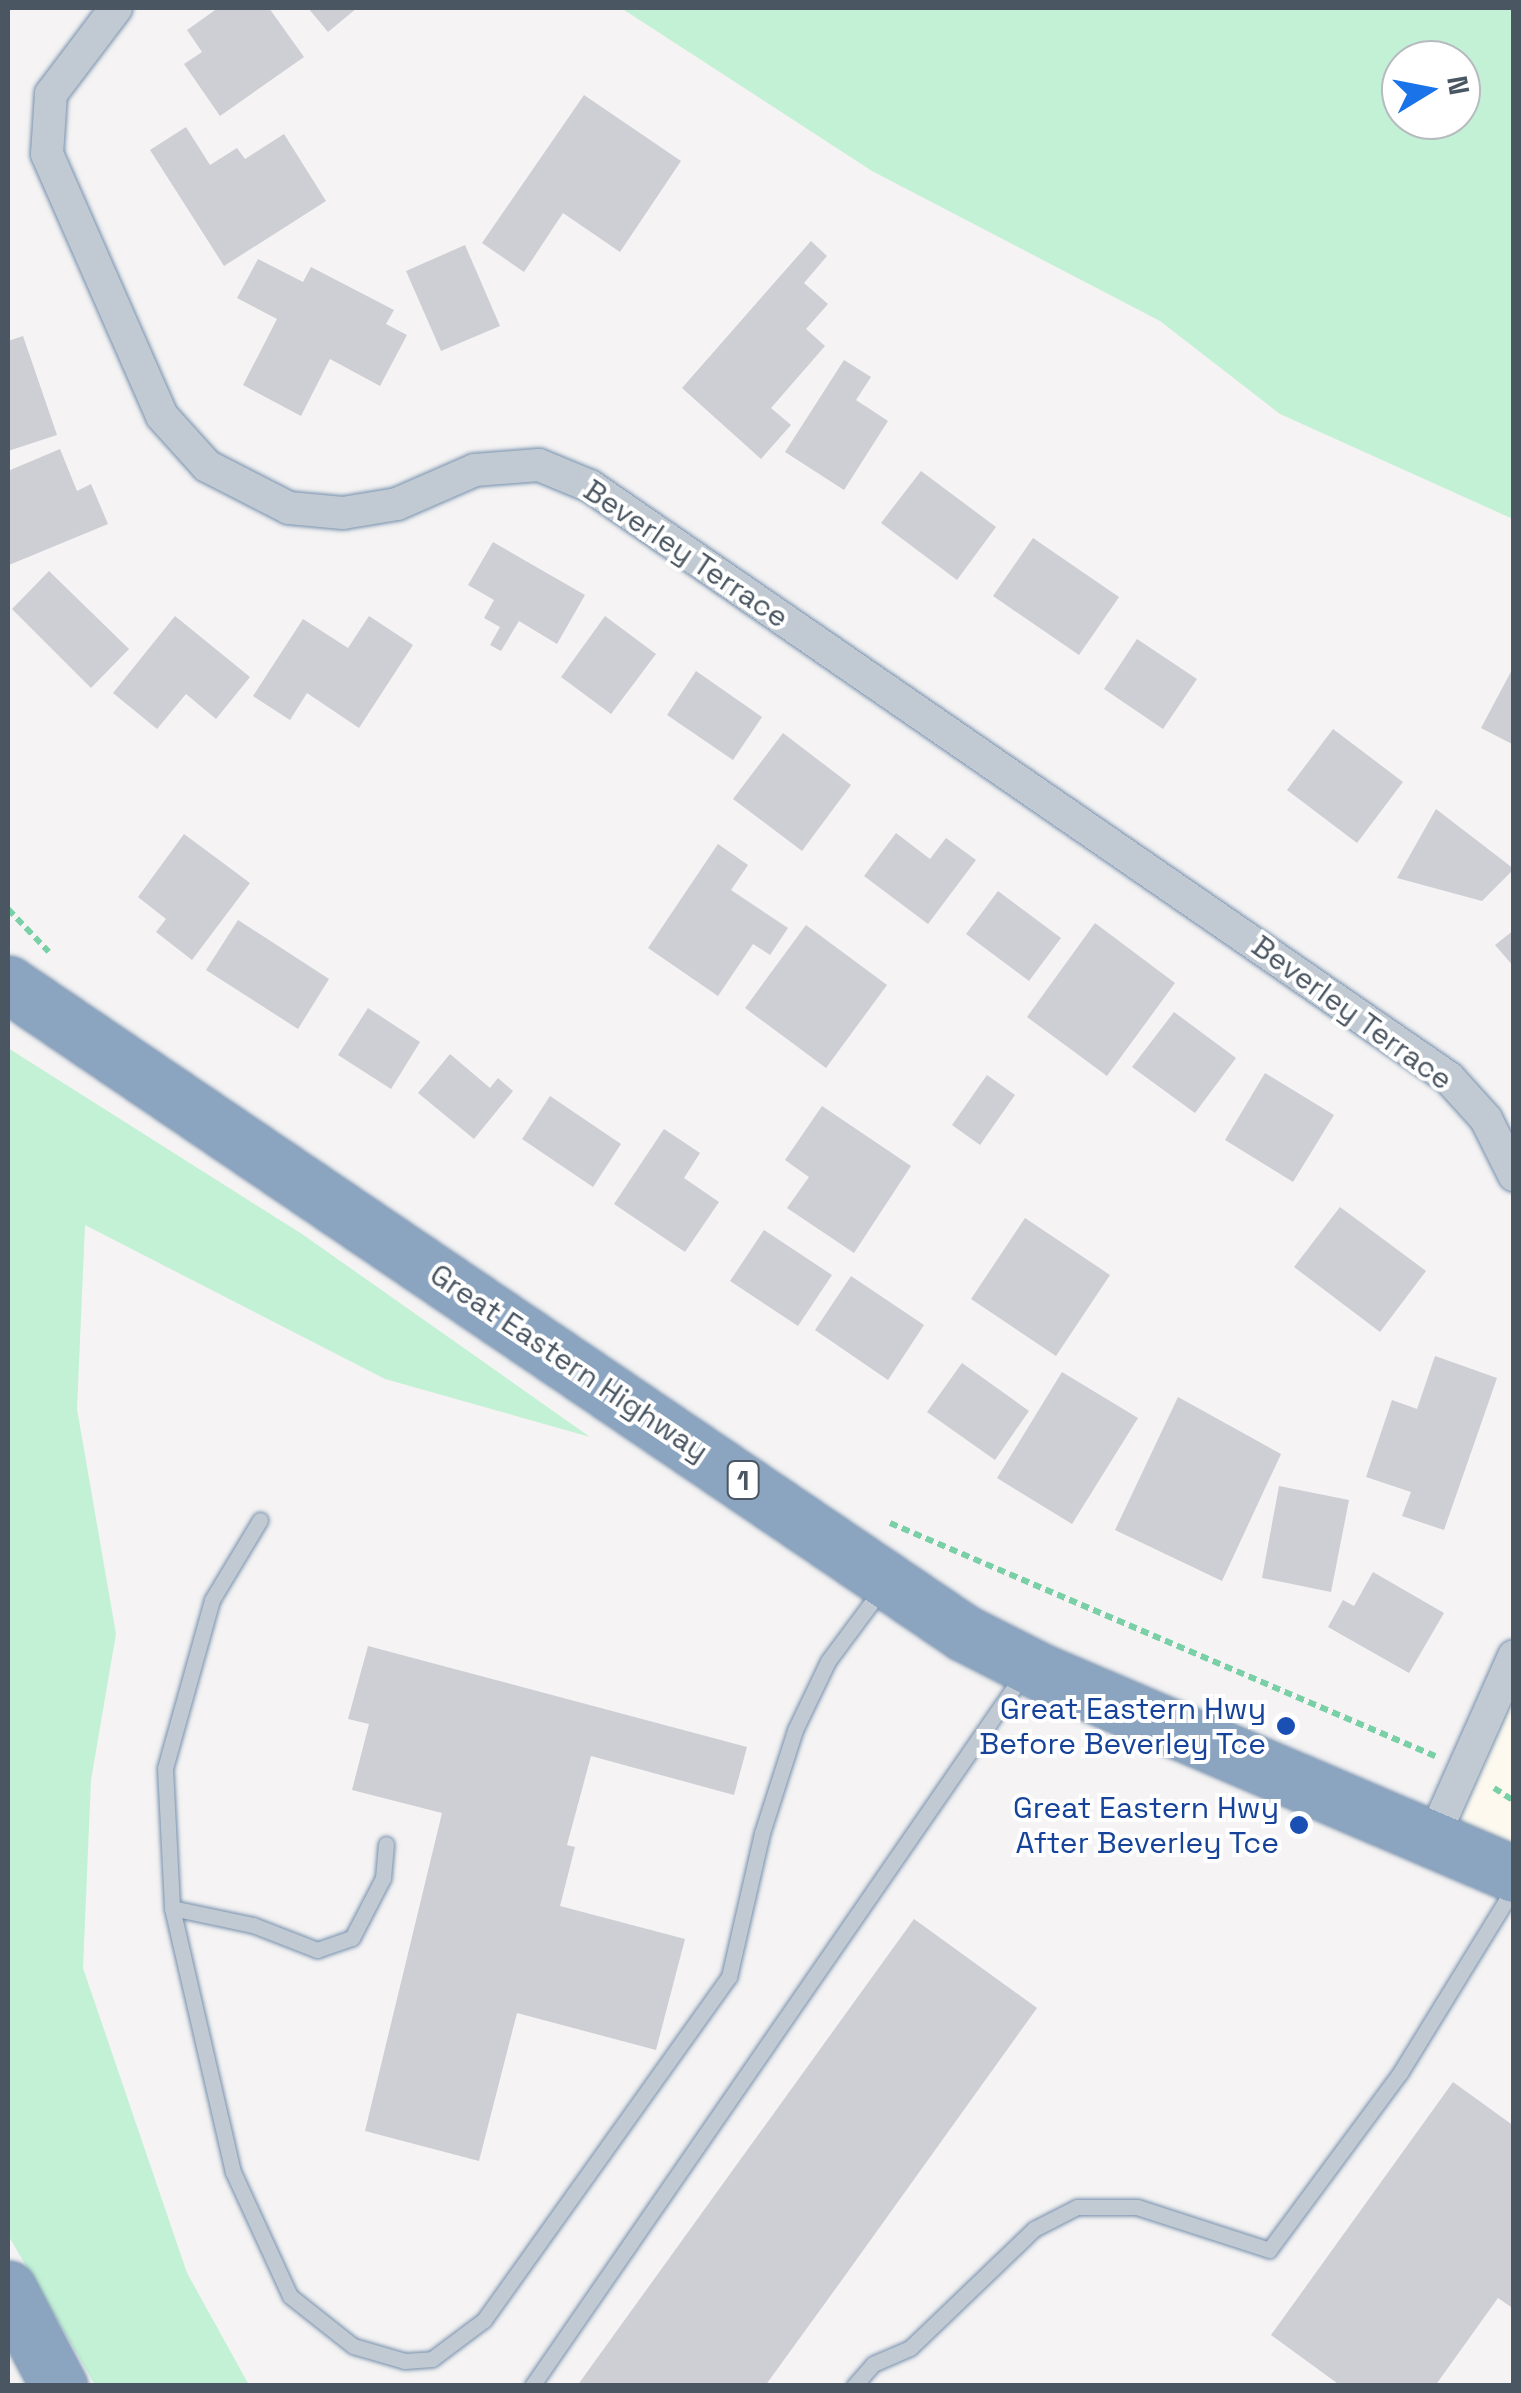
<!DOCTYPE html>
<style>
body{margin:0}
#map{position:relative;width:1521px;height:2393px;overflow:hidden;background:#f5f3f3;font-family:"Space Grotesk",sans-serif}
div>[style]{position:absolute}
[style*='--x']{left:calc(var(--x)*1px);top:calc(var(--y)*1px);width:calc(var(--w)*1px);rotate:calc(var(--a)*1deg)}
.commercial>*{inset:0;background:#fdf9ef}
.green>*{inset:0;background:#c3f1d5}
.building>*{inset:0;background:#cdcfd5}
.path>*{height:6px;margin-top:-3px;transform-origin:0;background:repeating-linear-gradient(90deg,#7ad0a6 0 8px,transparent 0 13px)}
.roads{filter:drop-shadow(0 0 2px #7690ad) drop-shadow(0 0 2px #7690ad)}
.lane>*{height:15px;margin:-7.5px;padding:0 7.5px;transform-origin:7.5px;border-radius:7.5px;background:#c1cad2}
.street>*{height:32px;margin:-16px;padding:0 16px;transform-origin:16px;border-radius:16px;background:#c1cad2}
.highway>*{height:55px;margin:-27.5px;padding:0 27.5px;transform-origin:27.5px;border-radius:27.5px;background:#8ba5c1}
.dots>*{width:28px;height:28px;translate:-50% -50%;box-sizing:border-box;border:5px solid #fff;border-radius:50%}
span{translate:-50% -50%;white-space:nowrap;text-align:center;line-height:1.15;-webkit-text-stroke:8px #fff;paint-order:stroke}
.shield-label span{padding:2px 8px;background:#fff;border:2px solid;border-radius:8px;-webkit-text-stroke-width:0}
.shield-label{font-size:28px;color:#4a5661;font-weight:700}
.street-label{font-size:30px;color:#4a5661}
.transit-label{font-size:30px;color:#164399}
.right{translate:-100% -50%;text-align:right}
.frame{position:absolute;inset:0;border:10px solid #4a5661;pointer-events:none}
.north{position:absolute;left:1381px;top:40px;width:100px;height:100px;box-sizing:border-box;background:#fff;border:2px solid #b7bbc0;border-radius:50%;rotate:80deg;font-size:28px;font-weight:700;line-height:40px;text-align:center;color:#4a5661}
.north::after{content:'';display:block;margin:auto;width:35px;height:45px;background:#1a73e8;clip-path:polygon(50% 0,100% 100%,50% 72%,0 100%)}
</style>
<div id="map">
<div class="commercial">
<div style="clip-path:polygon(1513px 1678px,1513px 1871px,1444px 1843px)"></div>
</div>
<div class="green">
<div style="clip-path:polygon(evenodd,621px 8px,1513px 8px,1513px 519px,1280px 414px,1160px 321px,872px 171px,621px 8px,1401px 60px,1461px 60px,1461px 120px,1401px 120px,1401px 60px)"></div>
<div style="clip-path:polygon(8px 1048px,302px 1234px,590px 1437px,385px 1379px,85px 1225px,77px 1409px,116px 1634px,91px 1780px,83px 1968px,187px 2273px,249px 2385px,95px 2385px,8px 2235px)"></div>
</div>
<div class="building">
<div style="clip-path:polygon(218px 8px,269px 8px,304px 57px,220px 116px,184px 64px,202px 52px,187px 30px)"></div>
<div style="clip-path:polygon(308px 8px,357px 8px,328px 32px)"></div>
<div style="clip-path:polygon(584px 95px,681px 161px,620px 252px,563px 213px,524px 272px,482px 243px)"></div>
<div style="clip-path:polygon(186px 127px,210px 165px,237px 148px,245px 159px,284px 134px,326px 201px,224px 266px,150px 150px)"></div>
<div style="clip-path:polygon(811px 241px,827px 256px,804px 283px,828px 304px,806px 329px,825px 346px,771px 408px,791px 425px,761px 459px,682px 388px)"></div>
<div style="clip-path:polygon(465px 245px,500px 326px,441px 351px,406px 271px)"></div>
<div style="clip-path:polygon(258px 259px,303px 282px,311px 267px,394px 310px,386px 324px,407px 335px,380px 386px,330px 359px,301px 416px,243px 385px,277px 319px,237px 298px)"></div>
<div style="clip-path:polygon(23px 336px,57px 435px,8px 451px,8px 341px)"></div>
<div style="clip-path:polygon(844px 360px,871px 377px,856px 400px,888px 421px,844px 490px,785px 452px)"></div>
<div style="clip-path:polygon(60px 449px,77px 491px,91px 484px,108px 524px,9px 565px,8px 471px)"></div>
<div style="clip-path:polygon(921px 471px,996px 527px,957px 580px,881px 523px)"></div>
<div style="clip-path:polygon(1033px 538px,1119px 597px,1079px 655px,993px 596px)"></div>
<div style="clip-path:polygon(493px 542px,585px 595px,557px 644px,519px 621px,501px 651px,490px 645px,500px 627px,484px 618px,494px 600px,468px 585px)"></div>
<div style="clip-path:polygon(49px 571px,129px 649px,91px 688px,12px 609px)"></div>
<div style="clip-path:polygon(175px 616px,250px 677px,216px 719px,186px 694px,157px 729px,113px 693px)"></div>
<div style="clip-path:polygon(369px 616px,413px 645px,359px 728px,307px 693px,290px 720px,253px 696px,303px 619px,348px 648px)"></div>
<div style="clip-path:polygon(605px 616px,656px 654px,611px 714px,561px 677px)"></div>
<div style="clip-path:polygon(1137px 639px,1197px 679px,1163px 729px,1104px 689px)"></div>
<div style="clip-path:polygon(1514px 666px,1514px 745px,1481px 728px)"></div>
<div style="clip-path:polygon(696px 671px,762px 717px,733px 760px,667px 715px)"></div>
<div style="clip-path:polygon(1333px 729px,1403px 782px,1357px 843px,1287px 790px)"></div>
<div style="clip-path:polygon(783px 733px,851px 785px,802px 851px,733px 799px)"></div>
<div style="clip-path:polygon(1436px 809px,1514px 869px,1482px 901px,1397px 878px)"></div>
<div style="clip-path:polygon(896px 833px,930px 859px,946px 838px,976px 860px,928px 924px,864px 876px)"></div>
<div style="clip-path:polygon(184px 834px,250px 883px,192px 960px,156px 932px,166px 919px,138px 897px)"></div>
<div style="clip-path:polygon(718px 844px,748px 865px,731px 890px,788px 928px,770px 955px,753px 944px,718px 996px,648px 948px)"></div>
<div style="clip-path:polygon(998px 891px,1061px 938px,1029px 981px,966px 934px)"></div>
<div style="clip-path:polygon(238px 920px,329px 979px,298px 1029px,206px 970px)"></div>
<div style="clip-path:polygon(1095px 923px,1175px 983px,1107px 1076px,1027px 1017px)"></div>
<div style="clip-path:polygon(806px 925px,887px 985px,826px 1068px,745px 1008px)"></div>
<div style="clip-path:polygon(1514px 930px,1514px 967px,1495px 945px)"></div>
<div style="clip-path:polygon(368px 1008px,420px 1042px,391px 1089px,338px 1055px)"></div>
<div style="clip-path:polygon(1174px 1012px,1236px 1058px,1195px 1113px,1132px 1067px)"></div>
<div style="clip-path:polygon(450px 1054px,490px 1088px,498px 1078px,513px 1091px,474px 1139px,418px 1093px)"></div>
<div style="clip-path:polygon(1265px 1073px,1334px 1115px,1293px 1182px,1225px 1140px)"></div>
<div style="clip-path:polygon(987px 1075px,1015px 1095px,980px 1145px,952px 1125px)"></div>
<div style="clip-path:polygon(550px 1096px,621px 1144px,593px 1187px,522px 1139px)"></div>
<div style="clip-path:polygon(822px 1106px,911px 1166px,854px 1253px,787px 1208px,809px 1177px,785px 1160px)"></div>
<div style="clip-path:polygon(664px 1129px,700px 1153px,684px 1178px,719px 1202px,685px 1252px,614px 1204px)"></div>
<div style="clip-path:polygon(1340px 1207px,1426px 1271px,1380px 1332px,1294px 1267px)"></div>
<div style="clip-path:polygon(1025px 1218px,1110px 1275px,1056px 1356px,971px 1299px)"></div>
<div style="clip-path:polygon(764px 1230px,832px 1275px,798px 1326px,730px 1281px)"></div>
<div style="clip-path:polygon(851px 1276px,924px 1325px,888px 1380px,815px 1330px)"></div>
<div style="clip-path:polygon(1435px 1356px,1497px 1378px,1444px 1530px,1402px 1516px,1411px 1492px,1366px 1477px,1392px 1400px,1417px 1409px)"></div>
<div style="clip-path:polygon(962px 1363px,1029px 1411px,995px 1460px,927px 1412px)"></div>
<div style="clip-path:polygon(1062px 1372px,1138px 1418px,1072px 1524px,997px 1478px)"></div>
<div style="clip-path:polygon(1178px 1397px,1281px 1454px,1222px 1581px,1115px 1530px)"></div>
<div style="clip-path:polygon(1279px 1486px,1349px 1500px,1331px 1592px,1262px 1578px)"></div>
<div style="clip-path:polygon(1373px 1572px,1444px 1613px,1409px 1673px,1328px 1627px,1343px 1600px,1354px 1606px)"></div>
<div style="clip-path:polygon(368px 1646px,747px 1747px,734px 1795px,591px 1756px,567px 1845px,575px 1847px,560px 1906px,685px 1939px,656px 2050px,517px 2013px,479px 2161px,365px 2131px,442px 1813px,352px 1790px,369px 1724px,348px 1719px)"></div>
<div style="clip-path:polygon(914px 1919px,1037px 2008px,839px 2284px,765px 2386px,577px 2386px)"></div>
<div style="clip-path:polygon(1453px 2082px,1514px 2126px,1514px 2309px,1498px 2298px,1435px 2386px,1341px 2386px,1271px 2335px)"></div>
</div>
<div class="path">
<div style="--x:8;--y:909;--w:59;--a:46.4"></div>
<div style="--x:890;--y:1523;--w:593;--a:23.15"></div>
<div style="--x:1494;--y:1788;--w:24;--a:33"></div>
</div>
<div class="roads">
<div class="lane">
<div style="--x:260;--y:1520;--w:93;--a:121"></div>
<div style="--x:212;--y:1600;--w:174;--a:105.6"></div>
<div style="--x:165;--y:1768;--w:140;--a:87.1"></div>
<div style="--x:172;--y:1908;--w:271;--a:77"></div>
<div style="--x:233;--y:2172;--w:136;--a:65.3"></div>
<div style="--x:290;--y:2296;--w:80;--a:38.4"></div>
<div style="--x:353;--y:2346;--w:54;--a:16.1"></div>
<div style="--x:405;--y:2361;--w:27;--a:-4"></div>
<div style="--x:432;--y:2359;--w:65;--a:-36.9"></div>
<div style="--x:484;--y:2320;--w:422;--a:-54.5"></div>
<div style="--x:729;--y:1977;--w:148;--a:-77.1"></div>
<div style="--x:762;--y:1833;--w:108;--a:-72.2"></div>
<div style="--x:795;--y:1730;--w:76;--a:-64.4"></div>
<div style="--x:828;--y:1661;--w:89;--a:-53.3"></div>
<div style="--x:172;--y:1908;--w:83;--a:11.9"></div>
<div style="--x:253;--y:1925;--w:69;--a:21.3"></div>
<div style="--x:317;--y:1950;--w:37;--a:-19"></div>
<div style="--x:352;--y:1938;--w:68;--a:-62.7"></div>
<div style="--x:383;--y:1878;--w:34;--a:-85"></div>
<div style="--x:532;--y:2386;--w:866;--a:-55.39"></div>
<div style="--x:854;--y:2386;--w:29;--a:-49"></div>
<div style="--x:873;--y:2364;--w:40;--a:-23.4"></div>
<div style="--x:910;--y:2348;--w:172;--a:-43.8"></div>
<div style="--x:1034;--y:2229;--w:48;--a:-27.1"></div>
<div style="--x:1077;--y:2207;--w:60;--a:0"></div>
<div style="--x:1137;--y:2207;--w:139;--a:18"></div>
<div style="--x:1269;--y:2250;--w:220;--a:-53.5"></div>
<div style="--x:1400;--y:2073;--w:217;--a:-58.4"></div>
</div>
<div class="street">
<div style="--x:116;--y:8;--w:108;--a:127.1"></div>
<div style="--x:51;--y:94;--w:60;--a:93.8"></div>
<div style="--x:47;--y:154;--w:286;--a:66.3"></div>
<div style="--x:162;--y:416;--w:67;--a:48"></div>
<div style="--x:207;--y:466;--w:92;--a:27.1"></div>
<div style="--x:289;--y:508;--w:54;--a:5.3"></div>
<div style="--x:343;--y:513;--w:55;--a:-9.5"></div>
<div style="--x:397;--y:504;--w:85;--a:-23.6"></div>
<div style="--x:475;--y:470;--w:64;--a:-4.5"></div>
<div style="--x:539;--y:465;--w:55;--a:22.4"></div>
<div style="--x:590;--y:486;--w:1043;--a:34.57"></div>
<div style="--x:1449;--y:1078;--w:55;--a:47.9"></div>
<div style="--x:1486;--y:1119;--w:63;--a:63.4"></div>
<div style="--x:1433;--y:1838;--w:199;--a:-66"></div>
</div>
<div class="highway">
<div style="--x:8;--y:984;--w:1155;--a:34.17"></div>
<div style="--x:964;--y:1633;--w:86;--a:26.9"></div>
<div style="--x:1041;--y:1672;--w:514;--a:23.13"></div>
<div style="--x:8;--y:2289;--w:110;--a:62.3"></div>
</div>
</div>
<div class="dots">
<div style="left:1286px;top:1726px;background:#1a4fb4"></div>
<div style="left:1299px;top:1825px;background:#1a4fb4"></div>
</div>
<div class="shield-label">
<span style="left:743px;top:1480px">1</span>
</div>
<div class="street-label">
<span style="left:686px;top:554px;rotate:34deg">Beverley Terrace</span>
<span style="left:1352px;top:1013px;rotate:36deg">Beverley Terrace</span>
<span style="left:569px;top:1363px;rotate:34deg">Great Eastern Highway</span>
</div>
<div class="transit-label">
<span class="right" style="left:1266px;top:1726px">Great Eastern Hwy<br>Before Beverley Tce</span>
<span class="right" style="left:1279px;top:1825px">Great Eastern Hwy<br>After Beverley Tce</span>
</div>
<div class="frame"></div>
<div class="north">N</div>
</div>
